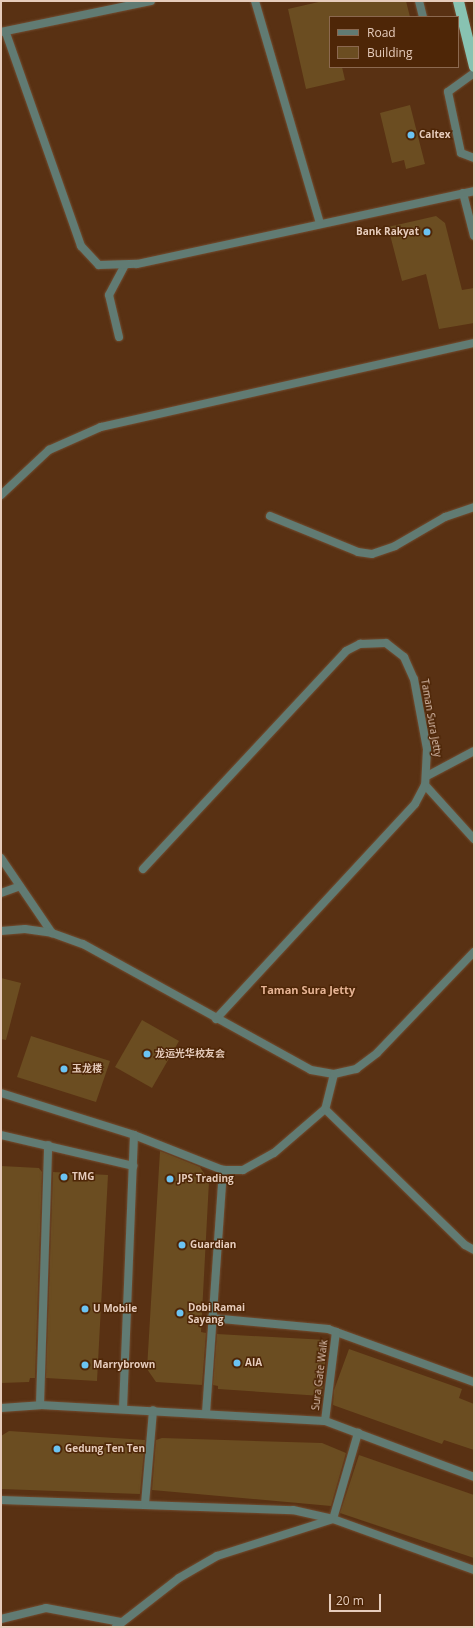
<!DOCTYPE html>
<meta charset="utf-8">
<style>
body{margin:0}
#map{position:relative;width:475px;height:1628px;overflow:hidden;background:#593113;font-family:"Open Sans","Noto Sans SC",sans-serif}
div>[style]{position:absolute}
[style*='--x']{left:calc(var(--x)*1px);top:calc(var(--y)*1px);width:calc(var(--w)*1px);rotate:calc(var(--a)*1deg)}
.building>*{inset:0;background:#6b4d21}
.roads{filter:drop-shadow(0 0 1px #724d31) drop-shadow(0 0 1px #724d31)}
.service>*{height:8px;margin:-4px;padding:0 4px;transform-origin:4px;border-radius:4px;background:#617b73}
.pedestrian>*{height:8px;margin:-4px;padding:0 4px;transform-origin:4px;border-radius:4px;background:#617b73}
.minor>*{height:8px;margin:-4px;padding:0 4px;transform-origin:4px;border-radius:4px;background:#617b73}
.tertiary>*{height:8px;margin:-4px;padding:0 4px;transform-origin:4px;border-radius:4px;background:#617b73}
.trunk>*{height:11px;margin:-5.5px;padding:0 5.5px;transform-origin:5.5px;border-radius:5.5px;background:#88c3b2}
.dots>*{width:11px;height:11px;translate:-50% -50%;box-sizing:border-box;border:2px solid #4e2607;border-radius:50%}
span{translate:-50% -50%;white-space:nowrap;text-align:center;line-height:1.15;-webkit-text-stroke:3px #4e2607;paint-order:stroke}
.poi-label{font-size:10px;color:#e6ccbc;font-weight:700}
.left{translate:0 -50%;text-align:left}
.right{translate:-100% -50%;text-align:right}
.street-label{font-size:10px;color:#e6ccbc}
.neighbourhood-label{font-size:11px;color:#e5b394;font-weight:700}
.frame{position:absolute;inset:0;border:2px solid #e6ccbc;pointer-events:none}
.legend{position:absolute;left:329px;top:16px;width:130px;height:52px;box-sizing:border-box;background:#4e2607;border:1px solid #8b684f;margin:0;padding:5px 7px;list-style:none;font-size:12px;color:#e6ccbc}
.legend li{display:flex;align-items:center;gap:8px;height:20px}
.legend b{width:20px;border:1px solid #8b684f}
.scale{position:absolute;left:329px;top:1594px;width:52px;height:18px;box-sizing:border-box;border:2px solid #e6ccbc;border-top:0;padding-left:5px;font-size:12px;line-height:14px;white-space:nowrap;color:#e6ccbc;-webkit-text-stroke:3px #4e2607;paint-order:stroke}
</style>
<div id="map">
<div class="building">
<div style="clip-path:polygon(323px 1px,406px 1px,410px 17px,330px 17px,330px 67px,342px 67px,345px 80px,306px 89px,288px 9px)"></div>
<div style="clip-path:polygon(410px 105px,425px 164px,406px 169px,404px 160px,392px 163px,380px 113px)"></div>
<div style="clip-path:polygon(436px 216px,445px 223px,462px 290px,474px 288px,474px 323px,439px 329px,426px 274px,402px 281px,388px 227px)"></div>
<div style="clip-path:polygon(1px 978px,21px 983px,6px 1040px,1px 1039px)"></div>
<div style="clip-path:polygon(142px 1020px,179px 1041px,152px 1088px,115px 1067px)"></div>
<div style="clip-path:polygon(31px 1036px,110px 1061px,96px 1102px,17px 1077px)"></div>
<div style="clip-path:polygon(160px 1151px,200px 1167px,209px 1181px,201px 1332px,206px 1333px,202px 1385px,156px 1382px,147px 1369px)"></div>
<div style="clip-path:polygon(1px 1166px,39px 1168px,42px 1172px,35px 1378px,30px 1378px,29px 1382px,1px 1383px)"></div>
<div style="clip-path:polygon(53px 1172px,108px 1175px,97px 1381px,46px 1378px)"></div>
<div style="clip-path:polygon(217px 1334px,327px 1340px,322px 1396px,218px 1389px,218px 1386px,213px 1385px)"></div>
<div style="clip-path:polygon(349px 1349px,462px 1389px,459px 1398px,474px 1404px,474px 1450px,444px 1440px,442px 1444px,333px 1405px,334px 1390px)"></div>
<div style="clip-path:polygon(9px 1431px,145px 1440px,140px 1494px,1px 1489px,1px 1436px)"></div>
<div style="clip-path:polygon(162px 1438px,322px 1443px,346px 1453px,331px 1506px,152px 1490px,156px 1440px)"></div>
<div style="clip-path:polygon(359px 1455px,474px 1495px,474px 1558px,340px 1513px)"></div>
</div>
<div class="roads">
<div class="service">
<div style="--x:474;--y:73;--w:32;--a:144"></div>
<div style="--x:448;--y:92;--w:62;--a:78"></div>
<div style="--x:461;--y:153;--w:14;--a:21"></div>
<div style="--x:463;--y:193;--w:44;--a:75.7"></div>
<div style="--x:119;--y:337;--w:43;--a:-103.4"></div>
<div style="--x:109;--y:295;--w:34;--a:-62"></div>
<div style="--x:427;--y:776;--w:53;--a:-28"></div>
<div style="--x:134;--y:1135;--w:96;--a:21.5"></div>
<div style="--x:223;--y:1170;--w:20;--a:0"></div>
<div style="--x:243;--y:1170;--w:35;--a:-29"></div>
<div style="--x:274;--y:1153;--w:67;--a:-40.8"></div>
<div style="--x:211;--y:1318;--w:118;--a:5.4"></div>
<div style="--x:328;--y:1329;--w:155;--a:20"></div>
<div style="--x:40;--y:1405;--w:260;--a:-88.2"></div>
<div style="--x:206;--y:1413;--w:244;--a:-86"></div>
<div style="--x:1;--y:1500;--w:292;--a:2"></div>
<div style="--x:293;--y:1510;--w:41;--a:12.7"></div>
<div style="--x:333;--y:1519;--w:150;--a:19.9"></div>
<div style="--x:145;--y:1504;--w:94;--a:-85.1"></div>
<div style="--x:333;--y:1519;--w:90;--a:-73.8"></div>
<div style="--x:1;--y:1619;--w:46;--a:-13.7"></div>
<div style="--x:46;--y:1608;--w:76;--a:10.6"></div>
</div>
<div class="pedestrian">
<div style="--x:325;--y:1421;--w:90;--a:-83"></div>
</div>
<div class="minor">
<div style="--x:255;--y:1;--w:232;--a:73.7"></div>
<div style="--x:419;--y:1;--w:16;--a:76"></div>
<div style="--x:6;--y:33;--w:226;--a:70.6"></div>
<div style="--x:81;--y:246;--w:26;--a:47"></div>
<div style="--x:99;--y:265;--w:38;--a:-2"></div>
<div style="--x:137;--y:264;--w:345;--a:-12.2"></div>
<div style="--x:1;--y:495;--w:66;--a:-43.2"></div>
<div style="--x:49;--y:450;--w:57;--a:-23.9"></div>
<div style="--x:101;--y:427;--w:382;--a:-12.7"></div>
<div style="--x:270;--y:516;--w:95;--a:22.2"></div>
<div style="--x:358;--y:552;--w:14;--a:8"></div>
<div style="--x:372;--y:554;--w:24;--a:-19"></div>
<div style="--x:395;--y:546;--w:58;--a:-30.1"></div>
<div style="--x:445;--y:517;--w:31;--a:-19"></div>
<div style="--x:425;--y:785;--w:73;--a:47.8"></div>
<div style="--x:1;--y:858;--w:91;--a:55.8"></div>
<div style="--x:143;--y:869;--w:298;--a:-47"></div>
<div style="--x:346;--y:651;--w:16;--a:-27"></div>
<div style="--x:360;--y:644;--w:26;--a:-2"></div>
<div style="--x:386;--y:643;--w:23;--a:38"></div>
<div style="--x:404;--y:657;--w:24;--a:66"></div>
<div style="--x:414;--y:679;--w:71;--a:79.5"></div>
<div style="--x:427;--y:749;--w:36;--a:93"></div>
<div style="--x:425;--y:785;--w:21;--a:118"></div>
<div style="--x:415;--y:804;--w:293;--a:132.8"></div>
<div style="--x:1;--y:893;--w:20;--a:-20"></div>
<div style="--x:334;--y:1074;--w:36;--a:104"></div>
<div style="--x:325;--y:1109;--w:195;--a:44.2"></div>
<div style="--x:465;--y:1245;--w:10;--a:29"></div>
<div style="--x:1;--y:1093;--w:139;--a:17.5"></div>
<div style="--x:134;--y:1135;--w:274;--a:92.3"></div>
<div style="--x:1;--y:1135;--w:136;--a:13.2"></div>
<div style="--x:1;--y:1408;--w:39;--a:-4"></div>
<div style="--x:40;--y:1405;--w:285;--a:3.2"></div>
<div style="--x:325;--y:1421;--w:159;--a:20.6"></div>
<div style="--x:116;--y:1627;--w:80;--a:-37.9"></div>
<div style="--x:179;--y:1578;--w:44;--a:-30.1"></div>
<div style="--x:217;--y:1556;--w:122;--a:-17.7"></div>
</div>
<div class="tertiary">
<div style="--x:1;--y:32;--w:153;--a:-11.7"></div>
<div style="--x:1;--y:931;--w:24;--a:-5"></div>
<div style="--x:25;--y:929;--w:27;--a:8"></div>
<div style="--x:52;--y:933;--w:33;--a:20"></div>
<div style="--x:83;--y:944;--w:260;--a:28.9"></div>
<div style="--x:311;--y:1070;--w:23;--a:10"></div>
<div style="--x:334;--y:1074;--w:23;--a:-13"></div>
<div style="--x:356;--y:1069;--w:26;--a:-37"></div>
<div style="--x:377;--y:1053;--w:140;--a:-46.2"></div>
</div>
<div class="trunk">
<div style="--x:458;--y:1;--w:67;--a:76.2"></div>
</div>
</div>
<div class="dots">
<div style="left:411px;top:135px;background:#6bc3f2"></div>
<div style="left:427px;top:232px;background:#6bc3f2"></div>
<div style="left:147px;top:1054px;background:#6bc3f2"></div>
<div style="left:64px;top:1069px;background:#6bc3f2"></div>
<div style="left:64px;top:1177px;background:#6bc3f2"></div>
<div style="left:170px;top:1179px;background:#6bc3f2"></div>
<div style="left:182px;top:1245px;background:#6bc3f2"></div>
<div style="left:85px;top:1309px;background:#6bc3f2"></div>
<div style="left:180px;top:1313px;background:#6bc3f2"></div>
<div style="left:237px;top:1363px;background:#6bc3f2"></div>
<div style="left:85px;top:1365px;background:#6bc3f2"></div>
<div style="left:57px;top:1449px;background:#6bc3f2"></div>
</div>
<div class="poi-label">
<span class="left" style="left:419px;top:135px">Caltex</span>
<span class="right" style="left:419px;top:232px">Bank Rakyat</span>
<span class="left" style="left:155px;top:1054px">龙运光华校友会</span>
<span class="left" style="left:72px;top:1069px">玉龙楼</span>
<span class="left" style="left:72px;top:1177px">TMG</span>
<span class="left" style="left:178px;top:1179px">JPS Trading</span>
<span class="left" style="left:190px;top:1245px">Guardian</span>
<span class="left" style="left:188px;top:1313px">Dobi Ramai<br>Sayang</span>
<span class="left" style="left:93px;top:1309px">U Mobile</span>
<span class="left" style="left:245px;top:1363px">AIA</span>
<span class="left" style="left:93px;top:1365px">Marrybrown</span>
<span class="left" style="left:65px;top:1449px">Gedung Ten Ten</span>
</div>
<div class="street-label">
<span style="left:431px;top:718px;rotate:80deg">Taman Sura Jetty</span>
<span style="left:320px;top:1375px;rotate:-83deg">Sura Gate Walk</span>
</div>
<div class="neighbourhood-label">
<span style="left:308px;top:990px">Taman Sura Jetty</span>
</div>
<div class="frame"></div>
<ul class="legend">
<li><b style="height:5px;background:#617b73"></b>Road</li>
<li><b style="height:11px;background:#6b4d21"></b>Building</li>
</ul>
<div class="scale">20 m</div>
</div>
